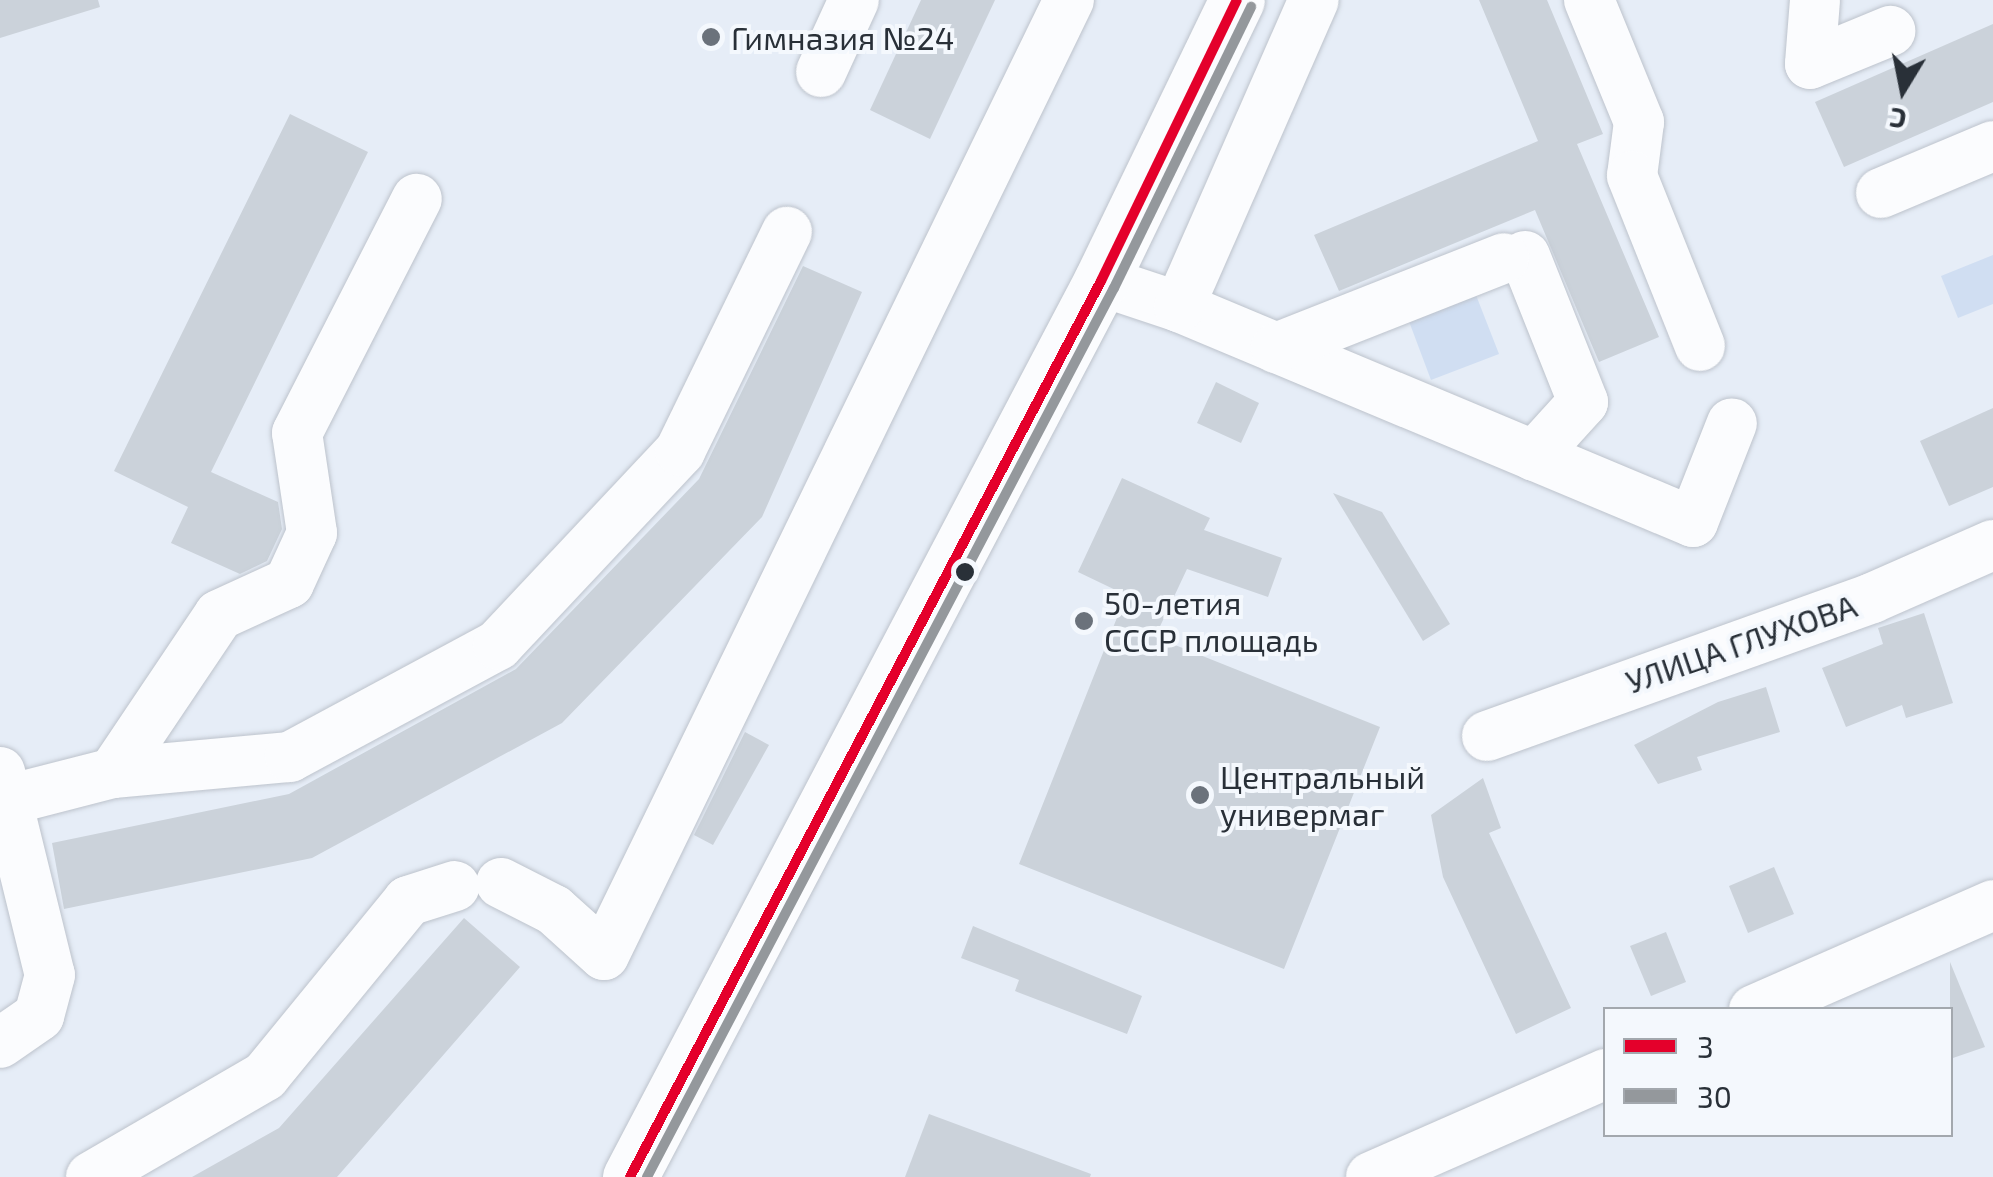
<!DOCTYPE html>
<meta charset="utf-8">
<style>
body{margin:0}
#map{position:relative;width:1993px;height:1177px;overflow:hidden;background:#e6edf7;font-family:"Exo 2",sans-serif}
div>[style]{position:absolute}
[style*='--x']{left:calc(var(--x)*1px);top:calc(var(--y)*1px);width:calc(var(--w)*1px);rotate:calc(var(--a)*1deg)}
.green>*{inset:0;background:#d0def2}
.building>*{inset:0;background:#cbd2da}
.roads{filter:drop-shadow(0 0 2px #bdc3cc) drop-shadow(0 0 2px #bdc3cc)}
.minor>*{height:50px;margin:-25px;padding:0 25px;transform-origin:25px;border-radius:25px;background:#fbfcfe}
.major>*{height:55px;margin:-27.5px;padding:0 27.5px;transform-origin:27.5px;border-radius:27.5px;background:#fbfcfe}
.bus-1>*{height:10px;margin:-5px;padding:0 5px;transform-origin:5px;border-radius:5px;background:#e4002b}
.bus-2>*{height:10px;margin:-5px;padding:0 5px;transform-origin:5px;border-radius:5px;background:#94989c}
.dots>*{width:28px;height:28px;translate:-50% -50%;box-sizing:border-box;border:5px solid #f4f8fd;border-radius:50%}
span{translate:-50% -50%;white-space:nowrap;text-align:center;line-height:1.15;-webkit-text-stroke:8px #f4f8fd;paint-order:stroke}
.poi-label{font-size:32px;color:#293038}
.left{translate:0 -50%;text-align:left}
.street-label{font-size:32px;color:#293038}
.legend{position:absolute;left:1603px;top:1007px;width:350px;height:130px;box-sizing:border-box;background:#f4f8fd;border:2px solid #a3a8ae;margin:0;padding:12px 18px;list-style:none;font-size:30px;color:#293038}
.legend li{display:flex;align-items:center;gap:20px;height:50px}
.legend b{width:50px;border:2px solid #a3a8ae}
.north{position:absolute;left:1853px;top:40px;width:100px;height:100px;-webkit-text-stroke:8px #f4f8fd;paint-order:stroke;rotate:190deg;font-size:28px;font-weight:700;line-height:40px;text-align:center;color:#293038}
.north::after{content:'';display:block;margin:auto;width:35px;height:45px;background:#293038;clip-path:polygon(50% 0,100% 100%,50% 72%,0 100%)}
</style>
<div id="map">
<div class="green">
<div style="clip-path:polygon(1993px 255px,1993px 304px,1958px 318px,1941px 276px)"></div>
<div style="clip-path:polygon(1474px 290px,1499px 354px,1431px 380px,1407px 316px)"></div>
</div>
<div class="building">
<div style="clip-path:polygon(0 0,98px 0,100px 7px,0 38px)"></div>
<div style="clip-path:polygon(921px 0,995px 0,930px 139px,870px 110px)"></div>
<div style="clip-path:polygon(1479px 0,1547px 0,1603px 134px,1577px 144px,1659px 337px,1599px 362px,1535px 210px,1339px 291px,1314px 235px,1538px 141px)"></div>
<div style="clip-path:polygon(1993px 24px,1993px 102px,1844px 167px,1815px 102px)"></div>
<div style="clip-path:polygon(290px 114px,368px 152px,211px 472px,278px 502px,282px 529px,267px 561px,240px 574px,171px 543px,188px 507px,114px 471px)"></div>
<div style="clip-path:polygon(803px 266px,862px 292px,762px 517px,562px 723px,312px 858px,64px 909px,52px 843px,289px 794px,516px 669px,699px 479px)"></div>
<div style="clip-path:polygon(1216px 382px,1259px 403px,1241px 443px,1197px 423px)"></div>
<div style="clip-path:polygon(1993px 408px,1993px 487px,1949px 506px,1920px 441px)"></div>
<div style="clip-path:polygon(1122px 478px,1210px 518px,1204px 530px,1282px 558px,1268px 597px,1187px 569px,1155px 637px,1380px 727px,1284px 969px,1019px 864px,1126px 595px,1078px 572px)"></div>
<div style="clip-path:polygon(1333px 493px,1382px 512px,1450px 624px,1423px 641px)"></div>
<div style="clip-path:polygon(1924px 613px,1953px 703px,1906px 718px,1902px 705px,1846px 727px,1822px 668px,1883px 644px,1878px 628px)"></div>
<div style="clip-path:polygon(1766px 687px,1780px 732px,1697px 757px,1702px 770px,1658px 784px,1634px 745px,1718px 702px)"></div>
<div style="clip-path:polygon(745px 732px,769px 745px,713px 845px,694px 835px)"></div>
<div style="clip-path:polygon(1483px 778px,1501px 828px,1489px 833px,1571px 1008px,1516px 1034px,1443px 877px,1431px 815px)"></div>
<div style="clip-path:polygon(1774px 867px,1794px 914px,1748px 933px,1729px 886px)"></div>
<div style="clip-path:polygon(464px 918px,520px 967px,337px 1177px,192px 1177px,279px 1128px)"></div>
<div style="clip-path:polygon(973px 926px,1142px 996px,1127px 1034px,1015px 991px,1019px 980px,961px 958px)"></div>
<div style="clip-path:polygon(1666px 932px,1686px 982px,1651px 996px,1630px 946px)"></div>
<div style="clip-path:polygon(1950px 962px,1985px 1047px,1950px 1059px)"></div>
<div style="clip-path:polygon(929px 1114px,1091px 1174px,1090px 1177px,905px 1177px)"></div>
</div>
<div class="roads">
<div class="minor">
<div style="--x:1589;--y:0;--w:132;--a:67.7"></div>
<div style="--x:1639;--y:122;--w:54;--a:97.4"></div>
<div style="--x:1632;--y:176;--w:183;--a:68.2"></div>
<div style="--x:1815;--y:0;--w:64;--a:94.5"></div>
<div style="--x:1810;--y:64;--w:87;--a:-22.4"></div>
<div style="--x:821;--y:72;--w:79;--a:-65.4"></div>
<div style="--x:1881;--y:193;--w:121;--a:-22.8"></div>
<div style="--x:1525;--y:256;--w:157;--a:68.3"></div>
<div style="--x:1583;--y:402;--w:73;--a:132.2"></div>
<div style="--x:1101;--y:281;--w:82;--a:18.4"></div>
<div style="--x:1179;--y:307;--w:557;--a:22.7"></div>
<div style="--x:1693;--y:522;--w:106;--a:-68.5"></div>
<div style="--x:1179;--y:307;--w:335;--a:-66.3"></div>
<div style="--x:1276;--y:348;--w:245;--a:-21.5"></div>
<div style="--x:1487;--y:736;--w:409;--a:-19.7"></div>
<div style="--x:1872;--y:598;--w:132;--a:-23.7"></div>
<div style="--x:0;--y:772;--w:209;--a:76.2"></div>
<div style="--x:50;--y:975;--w:42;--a:105"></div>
<div style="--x:39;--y:1016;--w:47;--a:145.3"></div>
<div style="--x:113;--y:773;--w:190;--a:-56.1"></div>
<div style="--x:219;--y:615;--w:77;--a:-24.6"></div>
<div style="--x:289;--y:583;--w:55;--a:-65.3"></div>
<div style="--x:312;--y:533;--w:101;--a:-98.5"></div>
<div style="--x:297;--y:433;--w:263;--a:-62.9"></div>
<div style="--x:8;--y:800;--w:108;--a:-14.4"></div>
<div style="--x:113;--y:773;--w:178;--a:-5.2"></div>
<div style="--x:290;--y:757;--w:236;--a:-28.3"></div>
<div style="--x:498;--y:645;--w:266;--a:-46.8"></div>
<div style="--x:680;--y:451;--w:244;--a:-64"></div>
<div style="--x:501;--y:883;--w:59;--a:27"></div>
<div style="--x:554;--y:910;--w:67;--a:42"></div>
<div style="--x:604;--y:955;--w:1062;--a:-64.04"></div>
<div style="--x:1754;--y:1010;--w:261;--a:-23.7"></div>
<div style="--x:91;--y:1177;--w:201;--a:-30.1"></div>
<div style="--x:265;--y:1076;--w:226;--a:-50.7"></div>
<div style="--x:408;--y:901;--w:49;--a:-17.7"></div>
<div style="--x:1371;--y:1177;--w:257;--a:-23.7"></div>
</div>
<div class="major">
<div style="--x:630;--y:1177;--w:1012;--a:-62.27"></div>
<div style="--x:1101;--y:281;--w:312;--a:-64.2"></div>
</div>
</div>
<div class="bus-1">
<div style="--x:630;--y:1177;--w:1012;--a:-62.27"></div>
<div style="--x:1101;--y:281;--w:312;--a:-64.2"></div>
</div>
<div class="bus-2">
<div style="--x:647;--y:1177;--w:1004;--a:-62.29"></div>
<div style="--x:1114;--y:288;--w:313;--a:-64"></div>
</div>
<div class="dots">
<div style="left:711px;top:37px;background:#6b727b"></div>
<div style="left:965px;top:572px;background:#293038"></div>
<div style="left:1084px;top:621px;background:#6b727b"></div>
<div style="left:1200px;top:795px;background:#6b727b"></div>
</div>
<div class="poi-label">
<span class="left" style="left:731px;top:37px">Гимназия №24</span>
<span class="left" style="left:1104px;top:621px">50-летия<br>СССР площадь</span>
<span class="left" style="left:1220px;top:795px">Центральный<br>универмаг</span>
</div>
<div class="street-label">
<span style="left:1741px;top:643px;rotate:-19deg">УЛИЦА ГЛУХОВА</span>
</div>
<ul class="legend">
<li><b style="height:12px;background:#e4002b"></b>3</li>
<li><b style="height:12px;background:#94989c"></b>30</li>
</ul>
<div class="north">С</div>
</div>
